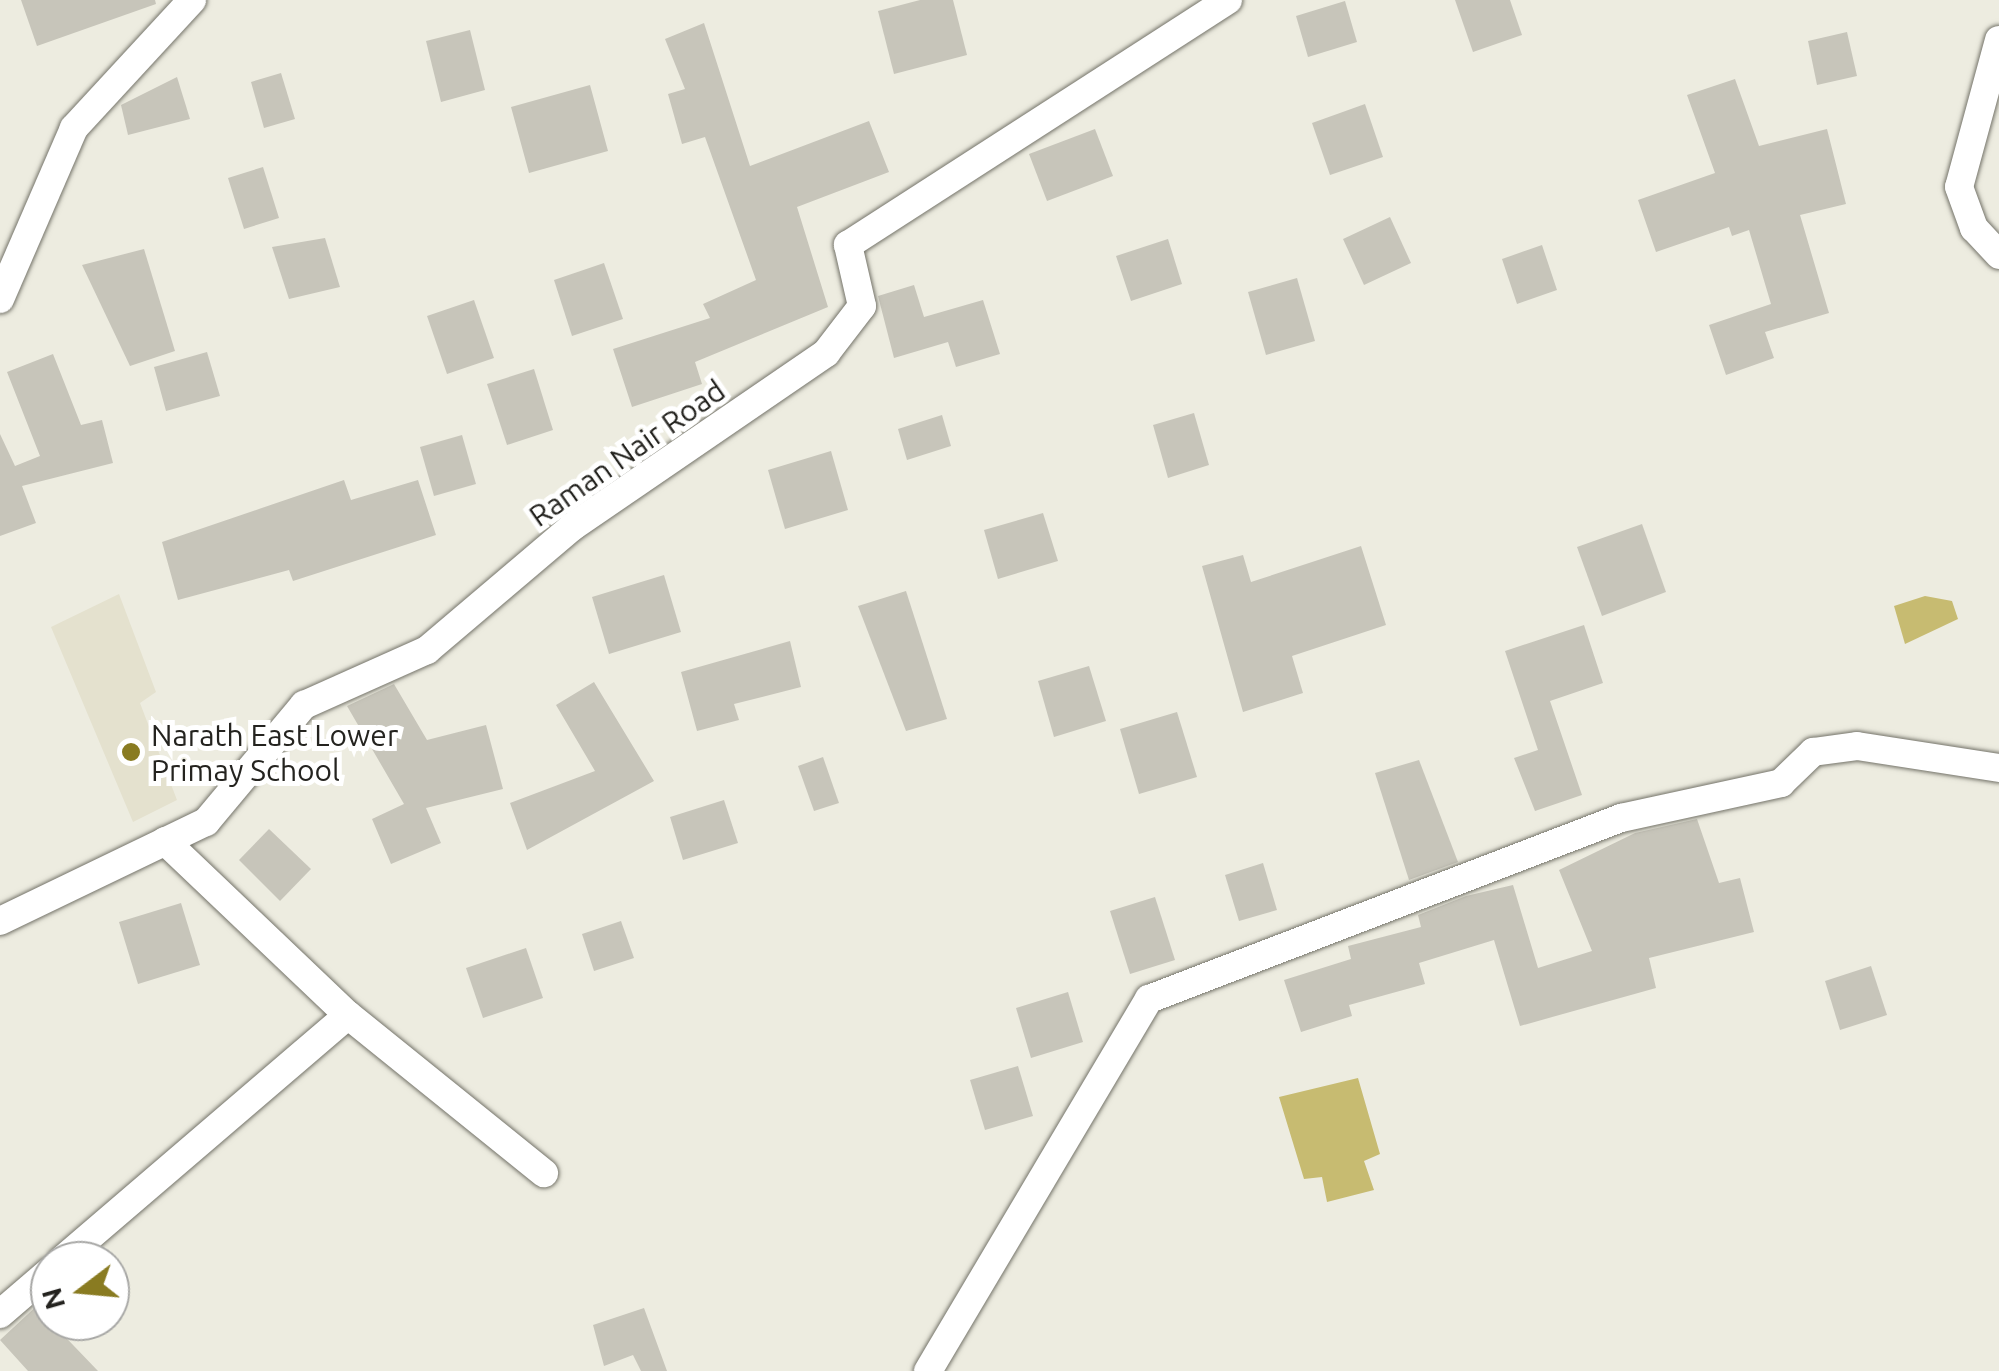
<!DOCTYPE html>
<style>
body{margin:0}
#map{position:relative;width:1999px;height:1371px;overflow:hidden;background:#edece0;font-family:Ubuntu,sans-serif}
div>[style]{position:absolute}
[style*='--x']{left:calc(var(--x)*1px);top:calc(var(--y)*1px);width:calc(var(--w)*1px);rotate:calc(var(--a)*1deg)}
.built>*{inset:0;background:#e4e1ce}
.water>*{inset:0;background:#c7bb71}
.building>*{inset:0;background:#c7c5ba}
.roads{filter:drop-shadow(0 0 2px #747369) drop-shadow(0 0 2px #747369)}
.street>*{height:28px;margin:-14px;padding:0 14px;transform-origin:14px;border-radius:14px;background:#fff}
.dots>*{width:28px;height:28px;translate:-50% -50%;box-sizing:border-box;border:5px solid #fff;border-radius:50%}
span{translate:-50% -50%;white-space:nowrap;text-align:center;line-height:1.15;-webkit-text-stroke:10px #fff;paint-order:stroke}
.street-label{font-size:30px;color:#24231f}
.poi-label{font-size:30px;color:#24231f}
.left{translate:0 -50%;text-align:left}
.north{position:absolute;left:30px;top:1241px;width:100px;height:100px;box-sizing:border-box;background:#fff;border:2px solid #a7a7a5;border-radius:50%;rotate:254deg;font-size:28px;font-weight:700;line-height:40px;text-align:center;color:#24231f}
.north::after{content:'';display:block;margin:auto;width:35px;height:45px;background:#897b21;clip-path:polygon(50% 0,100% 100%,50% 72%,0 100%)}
</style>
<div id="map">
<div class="built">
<div style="clip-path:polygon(119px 594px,156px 692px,140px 703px,177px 800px,133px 822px,51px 627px)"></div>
</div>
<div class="water">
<div style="clip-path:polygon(1925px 596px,1952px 601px,1958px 619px,1905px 644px,1894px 606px)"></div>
<div style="clip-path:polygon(1358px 1078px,1380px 1154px,1364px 1161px,1374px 1190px,1327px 1202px,1322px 1177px,1304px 1179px,1279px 1097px)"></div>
</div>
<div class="building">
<div style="clip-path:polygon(21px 0,155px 0,156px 4px,37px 46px)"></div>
<div style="clip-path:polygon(920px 0,953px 0,967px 55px,894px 74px,878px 11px)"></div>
<div style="clip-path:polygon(1455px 0,1510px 0,1522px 35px,1473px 52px)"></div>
<div style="clip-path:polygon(1345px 1px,1357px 42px,1308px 57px,1296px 16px)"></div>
<div style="clip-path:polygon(704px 23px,750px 166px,869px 121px,889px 172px,797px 207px,828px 307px,695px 362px,702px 384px,632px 407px,613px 349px,710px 318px,703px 304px,756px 280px,705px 137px,682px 144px,668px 94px,685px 89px,665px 39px)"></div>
<div style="clip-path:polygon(470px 30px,485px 90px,441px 102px,426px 41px)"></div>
<div style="clip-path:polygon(1847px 32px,1857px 76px,1817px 85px,1808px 41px)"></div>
<div style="clip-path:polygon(281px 73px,295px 119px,264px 128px,251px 82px)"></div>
<div style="clip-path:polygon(177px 77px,190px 119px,128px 135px,121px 105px)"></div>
<div style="clip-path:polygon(1735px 79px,1759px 146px,1827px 129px,1846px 204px,1800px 215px,1829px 313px,1765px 332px,1774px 358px,1726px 375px,1709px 325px,1771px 304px,1749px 230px,1732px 236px,1729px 227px,1656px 252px,1638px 200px,1715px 173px,1687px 95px)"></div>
<div style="clip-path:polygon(590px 85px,608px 151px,529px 173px,511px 107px)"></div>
<div style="clip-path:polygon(1365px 104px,1383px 157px,1330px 175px,1312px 123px)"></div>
<div style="clip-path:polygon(1095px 129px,1113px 176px,1047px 201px,1029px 154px)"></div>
<div style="clip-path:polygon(263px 167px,279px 218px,244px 229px,228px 178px)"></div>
<div style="clip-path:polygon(1390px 217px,1411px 263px,1364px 285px,1343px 239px)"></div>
<div style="clip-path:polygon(325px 238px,340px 287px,289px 299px,272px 247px)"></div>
<div style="clip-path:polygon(1168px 239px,1182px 284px,1131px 301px,1116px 256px)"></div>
<div style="clip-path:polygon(1542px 245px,1557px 290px,1517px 304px,1502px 259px)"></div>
<div style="clip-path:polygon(144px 249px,175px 351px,130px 366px,82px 265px)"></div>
<div style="clip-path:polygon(604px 263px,623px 319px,572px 336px,554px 280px)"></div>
<div style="clip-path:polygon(1297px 278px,1315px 341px,1266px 355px,1248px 292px)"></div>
<div style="clip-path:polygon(914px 285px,924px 317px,983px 300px,1000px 354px,956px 367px,948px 342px,894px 358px,878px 296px)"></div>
<div style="clip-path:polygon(474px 300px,494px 358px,447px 374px,427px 316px)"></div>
<div style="clip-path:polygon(207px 352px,220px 396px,166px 411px,154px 367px)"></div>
<div style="clip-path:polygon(53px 354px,81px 425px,102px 420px,113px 463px,22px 486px,36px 523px,0 536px,0 434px,15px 466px,40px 456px,7px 372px)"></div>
<div style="clip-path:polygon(534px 369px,553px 430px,507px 445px,487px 384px)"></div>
<div style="clip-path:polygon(1194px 413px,1209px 465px,1168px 478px,1153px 425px)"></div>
<div style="clip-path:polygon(942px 415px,951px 446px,907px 460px,898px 429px)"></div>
<div style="clip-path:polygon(462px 435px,476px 484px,434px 496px,420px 447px)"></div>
<div style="clip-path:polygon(831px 451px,848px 510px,785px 529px,768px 470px)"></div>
<div style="clip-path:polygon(344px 480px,351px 500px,418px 480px,436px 535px,293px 581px,289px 570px,178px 600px,162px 542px)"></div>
<div style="clip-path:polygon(1043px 513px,1058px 561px,998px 579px,984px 530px)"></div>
<div style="clip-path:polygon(1642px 524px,1666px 592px,1602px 616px,1577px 547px)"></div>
<div style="clip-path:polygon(1361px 546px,1386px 625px,1292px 656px,1303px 693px,1243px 712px,1202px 566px,1243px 555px,1251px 582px)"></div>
<div style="clip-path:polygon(664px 575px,681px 632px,609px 654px,592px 597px)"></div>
<div style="clip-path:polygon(906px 591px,947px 719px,906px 731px,858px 606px)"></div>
<div style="clip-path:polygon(1584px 625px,1603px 683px,1550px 701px,1582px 795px,1535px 811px,1514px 758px,1538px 750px,1505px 651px)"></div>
<div style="clip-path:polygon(790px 641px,801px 687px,734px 704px,739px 720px,697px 731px,681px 672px)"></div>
<div style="clip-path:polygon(1089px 666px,1106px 721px,1054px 737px,1038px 681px)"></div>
<div style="clip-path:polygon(594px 682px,654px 781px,527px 850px,510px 803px,595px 771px,556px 705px)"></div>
<div style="clip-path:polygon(394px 684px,427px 740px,486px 725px,503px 789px,426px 808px,441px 843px,391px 864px,372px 819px,404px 804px,347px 706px)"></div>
<div style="clip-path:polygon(1177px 712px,1197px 777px,1139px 794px,1120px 729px)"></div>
<div style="clip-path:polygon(823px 757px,839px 803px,814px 811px,798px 766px)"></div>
<div style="clip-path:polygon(1419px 760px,1458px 862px,1409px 880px,1375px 773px)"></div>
<div style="clip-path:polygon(724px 800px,738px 843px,683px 860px,670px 817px)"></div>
<div style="clip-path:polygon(1697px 819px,1719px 883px,1740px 878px,1754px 932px,1649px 958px,1656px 988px,1520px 1026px,1494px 940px,1419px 963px,1425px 984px,1349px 1005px,1352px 1016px,1301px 1032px,1284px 980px,1351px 959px,1348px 946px,1421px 927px,1418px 915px,1466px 896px,1513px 885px,1538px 968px,1592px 951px,1559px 870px,1635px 833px)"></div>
<div style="clip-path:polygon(269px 829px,311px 869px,280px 901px,239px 860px)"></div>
<div style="clip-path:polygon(1263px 863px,1277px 910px,1239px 921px,1225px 875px)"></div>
<div style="clip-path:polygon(1155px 897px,1175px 960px,1130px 974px,1110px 911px)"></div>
<div style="clip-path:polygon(181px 903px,200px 965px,138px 984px,119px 922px)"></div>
<div style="clip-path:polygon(621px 921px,634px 958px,594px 971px,582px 934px)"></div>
<div style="clip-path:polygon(526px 948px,543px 998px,483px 1018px,466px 968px)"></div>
<div style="clip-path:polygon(1871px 966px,1887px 1015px,1840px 1030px,1825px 981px)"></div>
<div style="clip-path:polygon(1068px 992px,1083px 1042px,1031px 1058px,1016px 1008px)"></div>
<div style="clip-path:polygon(1018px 1066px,1033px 1116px,985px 1130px,970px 1080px)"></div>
<div style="clip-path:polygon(42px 1301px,50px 1321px,98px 1371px,28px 1371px,0 1340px)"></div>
<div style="clip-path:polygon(644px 1308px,667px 1371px,641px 1371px,633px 1355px,604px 1366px,593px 1325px)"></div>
</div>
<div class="roads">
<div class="street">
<div style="--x:1999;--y:40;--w:152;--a:105.2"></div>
<div style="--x:1959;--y:187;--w:44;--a:69.9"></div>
<div style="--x:1974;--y:228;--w:37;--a:47"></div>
<div style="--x:0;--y:299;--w:186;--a:-66.6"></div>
<div style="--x:74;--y:128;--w:174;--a:-47.3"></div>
<div style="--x:165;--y:841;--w:253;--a:43.6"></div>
<div style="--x:348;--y:1015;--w:252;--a:38.9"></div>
<div style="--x:0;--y:921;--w:229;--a:-25.7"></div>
<div style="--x:206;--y:822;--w:153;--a:-50.1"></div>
<div style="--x:304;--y:705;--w:135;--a:-24.1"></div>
<div style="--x:427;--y:650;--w:190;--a:-40.3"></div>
<div style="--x:572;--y:527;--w:308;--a:-34.4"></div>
<div style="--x:826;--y:353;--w:59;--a:-52.5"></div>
<div style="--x:862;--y:306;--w:63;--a:-102.9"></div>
<div style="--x:848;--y:245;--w:452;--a:-32.8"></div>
<div style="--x:61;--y:1261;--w:378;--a:-40.6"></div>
<div style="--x:0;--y:1314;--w:66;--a:-40.7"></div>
<div style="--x:928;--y:1371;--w:433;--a:-59.3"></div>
<div style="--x:1149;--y:999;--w:506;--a:-20.98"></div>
<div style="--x:1621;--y:818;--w:164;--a:-12.3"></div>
<div style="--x:1781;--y:783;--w:45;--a:-44.1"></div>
<div style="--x:1813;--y:752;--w:44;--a:-7.8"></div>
<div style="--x:1857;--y:746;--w:144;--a:8.8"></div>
</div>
</div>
<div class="dots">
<div style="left:131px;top:752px;background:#897b21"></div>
</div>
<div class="street-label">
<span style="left:627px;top:453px;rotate:-35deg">Raman Nair Road</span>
</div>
<div class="poi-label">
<span class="left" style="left:151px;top:752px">Narath East Lower<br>Primay School</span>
</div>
<div class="north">N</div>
</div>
